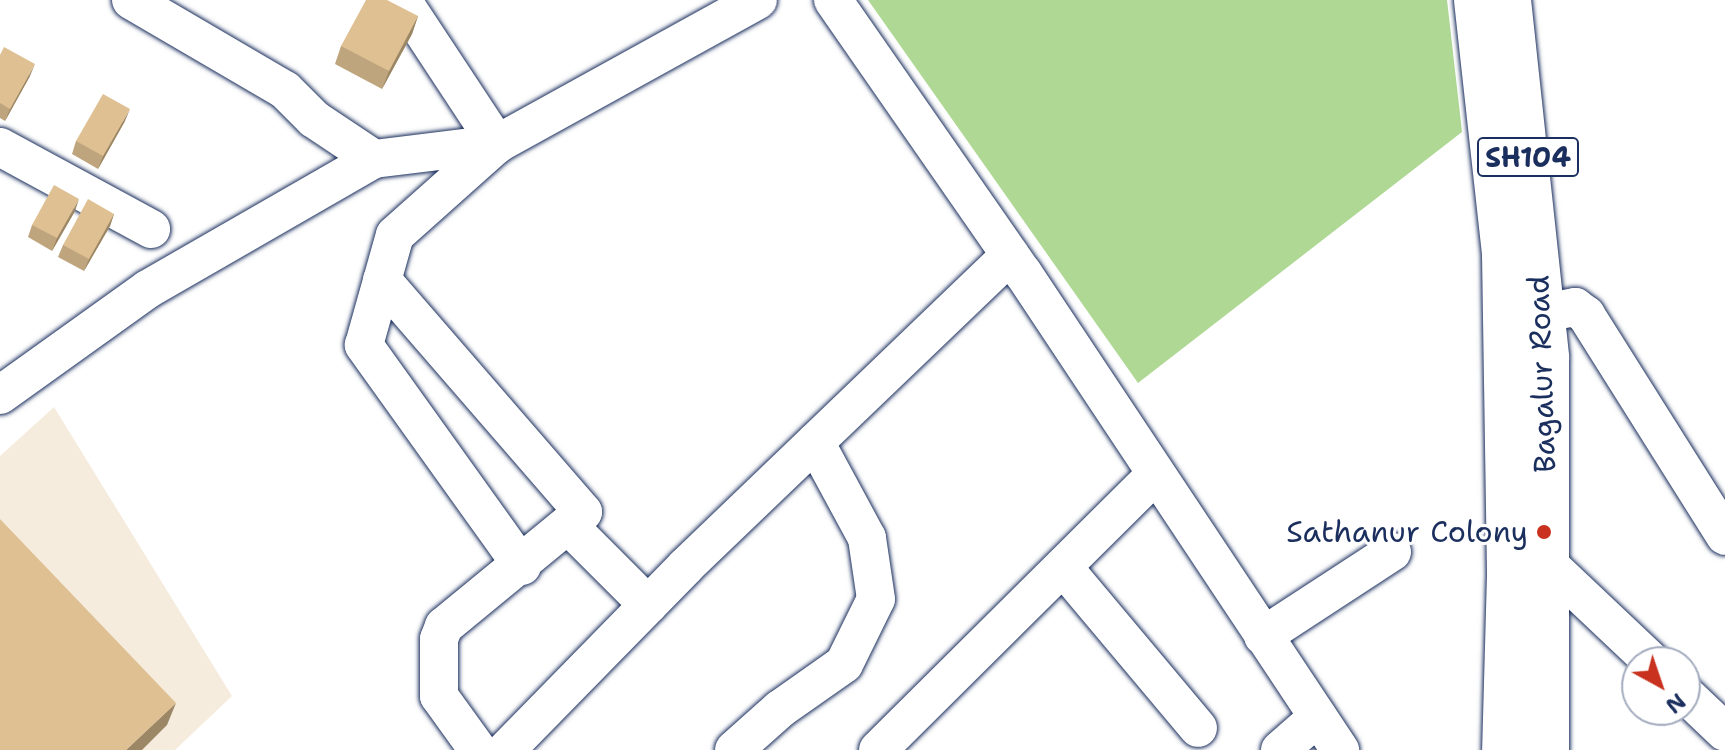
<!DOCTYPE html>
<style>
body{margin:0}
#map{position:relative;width:1725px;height:750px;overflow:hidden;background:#fff;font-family:"Shantell Sans",sans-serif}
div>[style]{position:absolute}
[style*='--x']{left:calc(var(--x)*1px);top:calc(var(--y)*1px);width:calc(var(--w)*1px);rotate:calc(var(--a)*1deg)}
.built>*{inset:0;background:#f5ecde}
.green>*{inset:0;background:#afd895}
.roads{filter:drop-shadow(0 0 2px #1b2f5e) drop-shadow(0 0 2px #1b2f5e)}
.minor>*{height:38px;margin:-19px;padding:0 19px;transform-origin:19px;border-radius:19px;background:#fff}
.major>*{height:44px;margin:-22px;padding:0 22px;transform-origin:22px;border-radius:22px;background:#fff}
.wall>*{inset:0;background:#bfa57e}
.shaded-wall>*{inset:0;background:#9b8666}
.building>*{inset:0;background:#dec092}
.dots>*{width:22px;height:22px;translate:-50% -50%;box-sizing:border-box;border:4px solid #fff;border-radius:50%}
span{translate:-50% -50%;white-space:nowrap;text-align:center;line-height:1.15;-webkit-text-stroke:6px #fff;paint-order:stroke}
.shield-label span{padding:2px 6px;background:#fff;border:2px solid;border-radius:6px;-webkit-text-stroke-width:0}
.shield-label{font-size:28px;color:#1b2f5e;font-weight:700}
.street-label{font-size:30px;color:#1b2f5e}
.poi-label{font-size:30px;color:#1b2f5e}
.right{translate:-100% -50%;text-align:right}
.north{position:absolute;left:1621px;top:646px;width:80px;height:80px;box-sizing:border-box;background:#fff;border:2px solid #a4acbf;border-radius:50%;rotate:140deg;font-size:22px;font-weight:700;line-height:32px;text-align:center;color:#1b2f5e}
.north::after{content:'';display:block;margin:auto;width:28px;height:36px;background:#c8321e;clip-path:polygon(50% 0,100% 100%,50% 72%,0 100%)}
</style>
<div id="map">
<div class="built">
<div style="clip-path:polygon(54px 407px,232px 696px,175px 750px,0 750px,0 456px)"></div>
</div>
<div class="green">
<div style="clip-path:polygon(868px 0,1447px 0,1462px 132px,1138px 383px)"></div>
</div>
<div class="roads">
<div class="minor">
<div style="--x:131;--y:0;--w:178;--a:30.3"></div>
<div style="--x:285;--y:90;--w:41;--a:45"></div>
<div style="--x:314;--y:119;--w:72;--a:33.7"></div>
<div style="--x:402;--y:0;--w:173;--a:56.6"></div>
<div style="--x:833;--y:0;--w:333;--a:55.2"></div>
<div style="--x:1023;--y:273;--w:573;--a:56.39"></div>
<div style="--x:0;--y:147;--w:172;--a:28.5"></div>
<div style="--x:382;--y:280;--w:307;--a:49.1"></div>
<div style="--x:583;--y:512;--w:180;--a:140.6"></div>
<div style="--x:444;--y:626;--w:14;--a:111"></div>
<div style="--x:439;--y:639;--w:57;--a:90"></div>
<div style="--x:439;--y:696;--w:67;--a:54.2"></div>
<div style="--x:1544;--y:313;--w:32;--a:-11"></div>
<div style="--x:1575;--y:307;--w:14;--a:36"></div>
<div style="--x:1586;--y:315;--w:261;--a:57.8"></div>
<div style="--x:0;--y:395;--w:182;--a:-35.6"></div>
<div style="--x:148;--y:289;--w:261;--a:-29.9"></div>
<div style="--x:374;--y:159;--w:124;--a:-7"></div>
<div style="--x:576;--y:522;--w:11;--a:90"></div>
<div style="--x:576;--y:533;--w:102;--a:45"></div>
<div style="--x:1526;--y:557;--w:17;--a:7"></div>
<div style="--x:1543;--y:559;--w:150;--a:43.4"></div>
<div style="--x:522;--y:566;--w:272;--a:-125.6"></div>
<div style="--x:364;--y:345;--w:114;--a:-74.3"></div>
<div style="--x:395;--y:235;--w:137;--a:-41.7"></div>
<div style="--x:497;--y:144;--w:298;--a:-28.9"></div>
<div style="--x:1063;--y:567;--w:210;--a:50"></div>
<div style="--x:1263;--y:636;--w:154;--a:-33.1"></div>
<div style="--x:1685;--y:694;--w:55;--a:43.5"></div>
<div style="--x:506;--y:750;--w:257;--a:-45.6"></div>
<div style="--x:686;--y:566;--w:449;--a:-43.8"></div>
<div style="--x:734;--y:750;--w:62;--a:-41.7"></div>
<div style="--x:780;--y:709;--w:78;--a:-35.1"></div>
<div style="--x:844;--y:664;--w:72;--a:-63.8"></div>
<div style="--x:876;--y:599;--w:62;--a:-98.4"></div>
<div style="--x:867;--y:538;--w:109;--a:-118.4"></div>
<div style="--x:878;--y:750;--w:390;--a:-44.8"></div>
<div style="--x:1280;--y:750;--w:50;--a:-41"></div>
</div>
<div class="major">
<div style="--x:1476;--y:0;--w:256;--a:83.7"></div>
<div style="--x:1504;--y:254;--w:321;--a:89.1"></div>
<div style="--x:1509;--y:575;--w:175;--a:91.6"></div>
<div style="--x:1509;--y:0;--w:360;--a:83.9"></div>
<div style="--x:1547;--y:358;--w:392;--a:90"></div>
</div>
</div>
<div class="wall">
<div style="clip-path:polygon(418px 16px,412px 34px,382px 89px,335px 64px,341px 46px)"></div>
<div style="clip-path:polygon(0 55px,30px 76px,5px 121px,0 118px)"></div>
<div style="clip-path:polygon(125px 121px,98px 169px,72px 154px,76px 141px)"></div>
<div style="clip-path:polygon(75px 211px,52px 251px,28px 237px,32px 225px)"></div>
<div style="clip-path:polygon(114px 214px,110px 226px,84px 271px,58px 257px,63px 245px)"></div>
</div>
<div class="shaded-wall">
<div style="clip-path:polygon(418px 16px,412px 34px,382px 89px,389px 71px)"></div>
<div style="clip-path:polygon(35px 64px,30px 76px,5px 121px,10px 109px)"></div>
<div style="clip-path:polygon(130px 109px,125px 121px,98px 169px,103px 156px)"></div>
<div style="clip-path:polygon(79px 199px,75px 211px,52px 251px,57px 238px)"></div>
<div style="clip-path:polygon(114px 214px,110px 226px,84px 271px,89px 259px)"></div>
<div style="clip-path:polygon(176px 703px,167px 725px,142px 750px,126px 750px)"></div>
</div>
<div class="building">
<div style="clip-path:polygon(366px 0,387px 0,418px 16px,389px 71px,341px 46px)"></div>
<div style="clip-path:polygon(4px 47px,35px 64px,10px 109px,0 103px,0 55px)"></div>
<div style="clip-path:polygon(103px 94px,130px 109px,103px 156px,76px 141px)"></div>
<div style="clip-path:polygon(54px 185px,79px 199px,57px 238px,32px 225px)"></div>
<div style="clip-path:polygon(88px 199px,114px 214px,89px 259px,63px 245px)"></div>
<div style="clip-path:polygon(0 519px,176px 703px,126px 750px,0 750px)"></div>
</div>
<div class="dots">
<div style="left:1544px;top:532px;background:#c8321e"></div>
</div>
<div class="shield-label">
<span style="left:1528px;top:157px">SH104</span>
</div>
<div class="street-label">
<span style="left:1542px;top:374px;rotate:-92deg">Bagalur Road</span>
</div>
<div class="poi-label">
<span class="right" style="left:1528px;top:532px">Sathanur Colony</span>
</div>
<div class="north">N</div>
</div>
